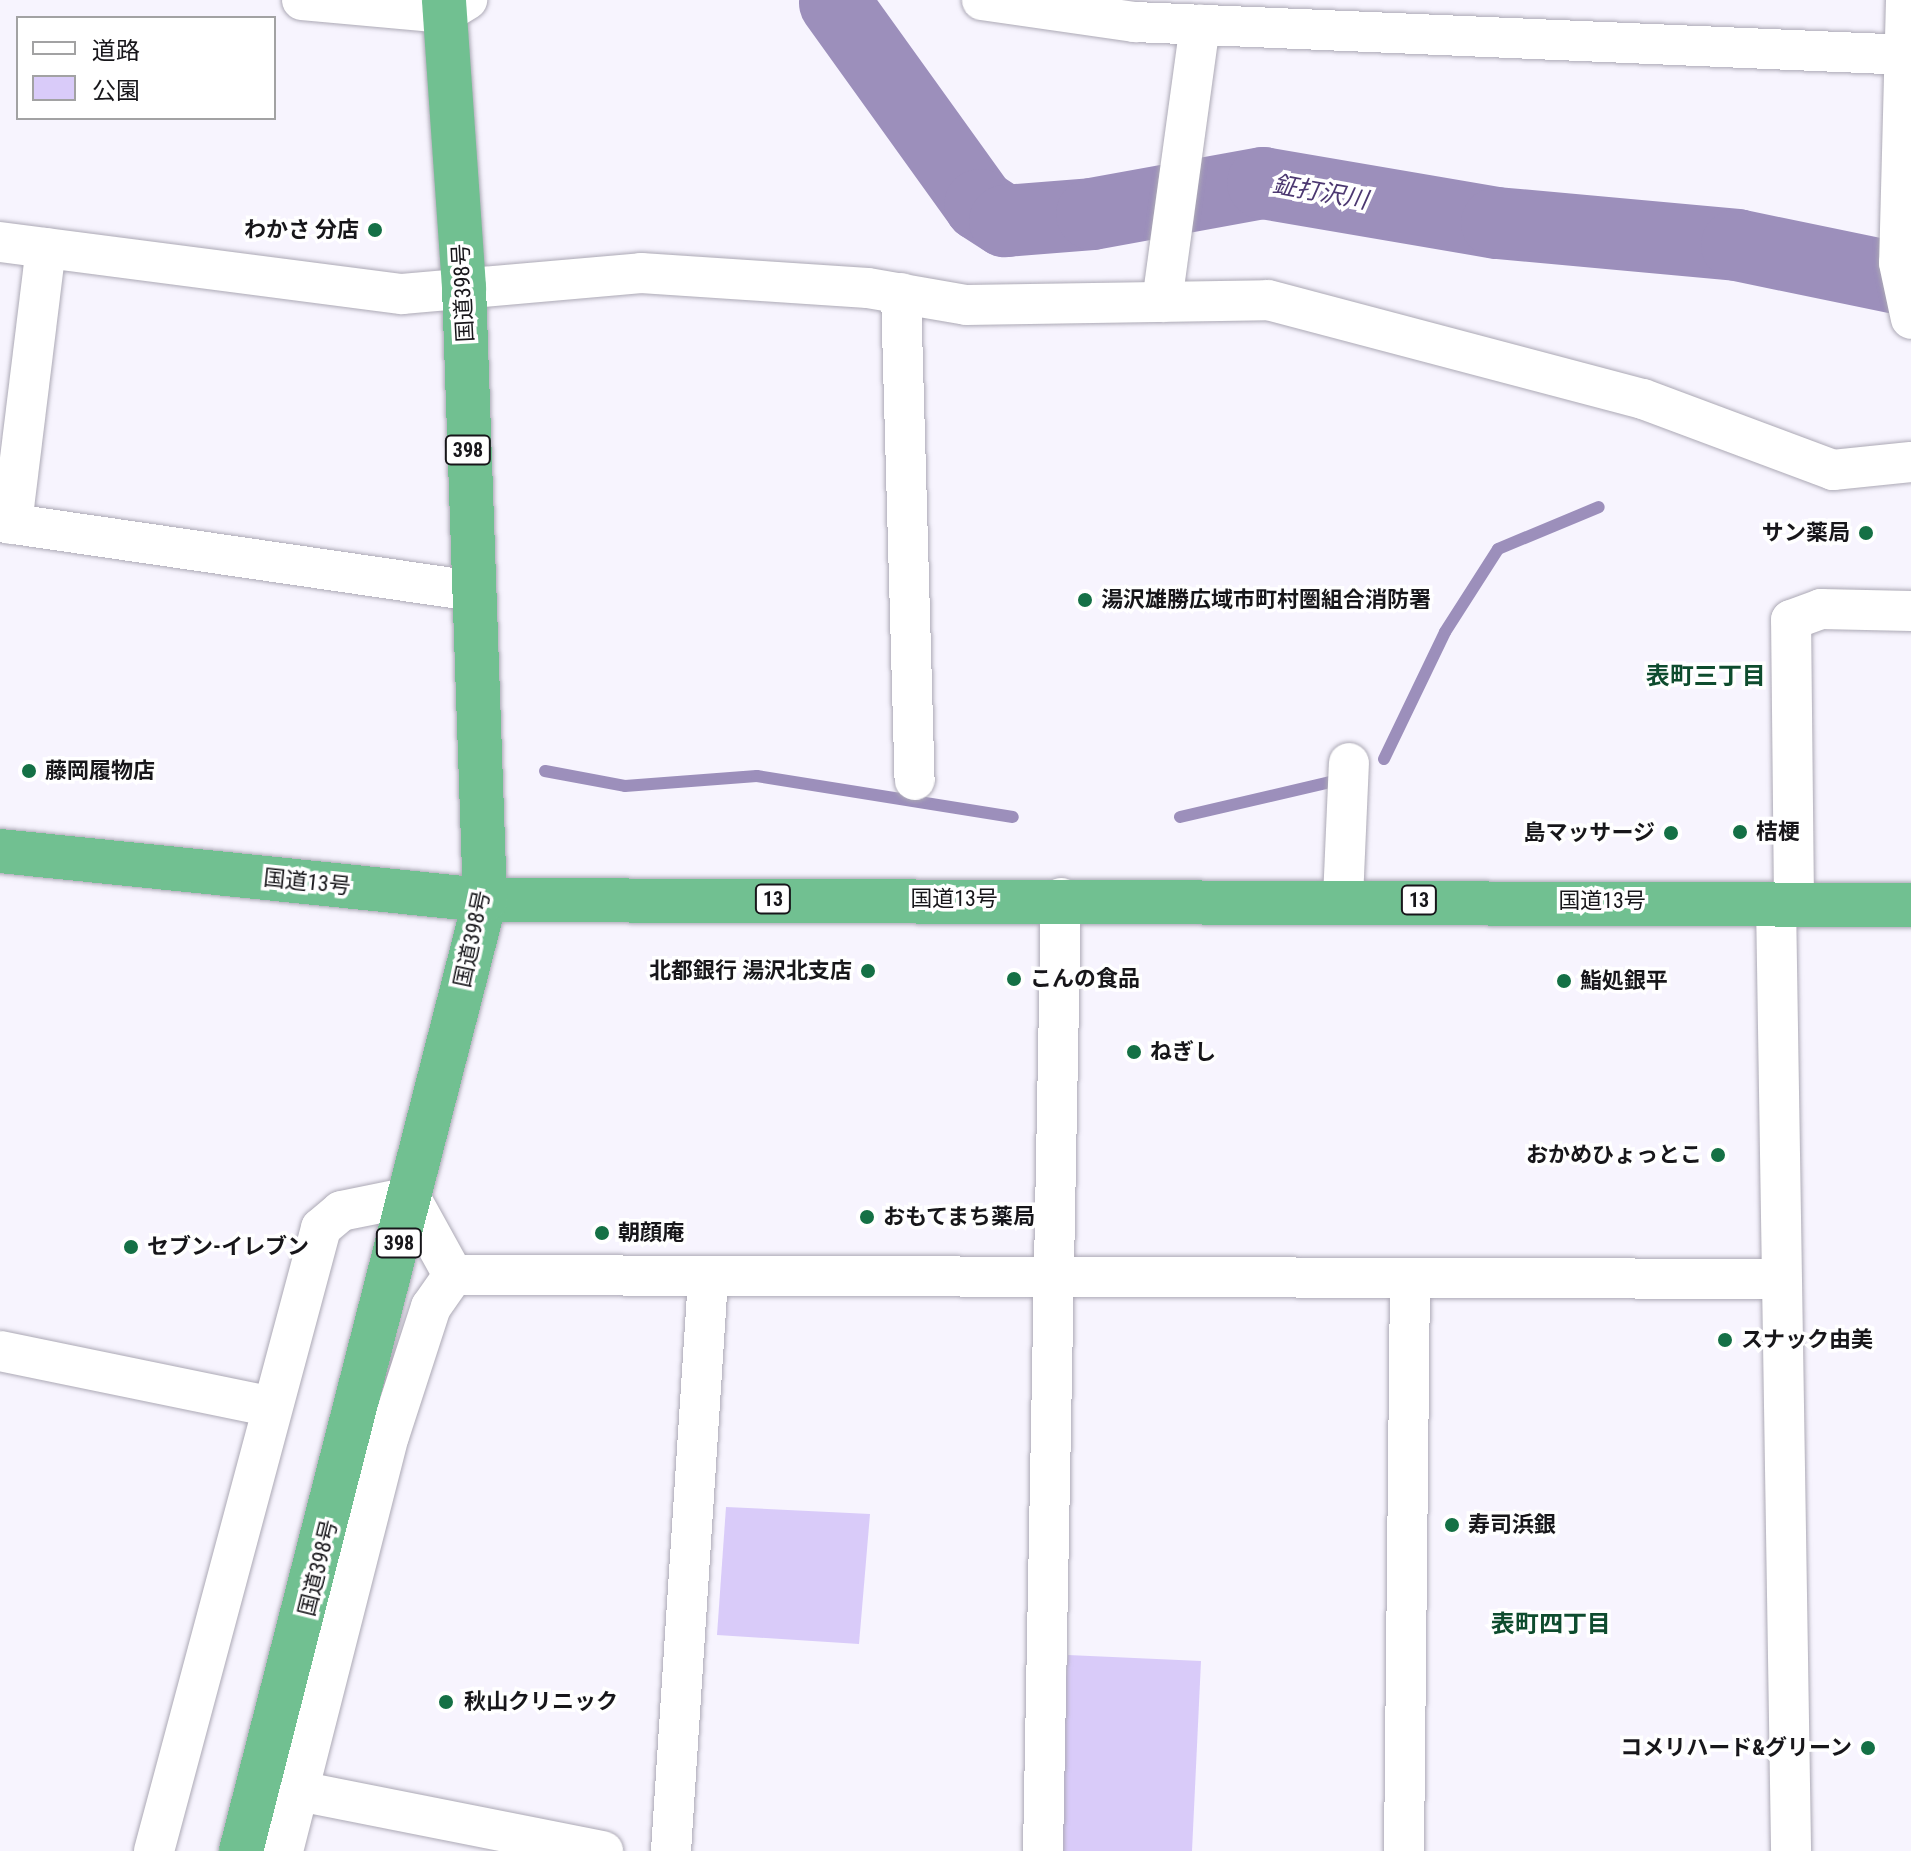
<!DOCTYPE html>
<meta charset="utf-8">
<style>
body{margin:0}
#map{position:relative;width:1911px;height:1851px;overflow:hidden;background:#f7f4fe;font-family:"Roboto Condensed","Noto Sans JP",sans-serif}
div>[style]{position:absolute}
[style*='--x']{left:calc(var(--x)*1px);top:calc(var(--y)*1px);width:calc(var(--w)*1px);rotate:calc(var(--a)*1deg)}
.green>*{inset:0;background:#d9cbf9}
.stream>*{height:12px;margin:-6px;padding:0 6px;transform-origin:6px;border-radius:6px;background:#9c8fbb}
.river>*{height:72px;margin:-36px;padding:0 36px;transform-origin:36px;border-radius:36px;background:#9c8fbb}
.roads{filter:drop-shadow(0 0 2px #aca9b5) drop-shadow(0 0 2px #aca9b5)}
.minor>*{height:40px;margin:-20px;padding:0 20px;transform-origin:20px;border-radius:20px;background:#fff}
.highway>*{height:44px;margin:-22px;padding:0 22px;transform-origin:22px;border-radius:22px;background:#71c091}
.dots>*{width:22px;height:22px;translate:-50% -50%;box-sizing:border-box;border:4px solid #fff;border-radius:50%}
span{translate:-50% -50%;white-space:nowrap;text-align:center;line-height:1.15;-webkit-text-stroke:7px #fff;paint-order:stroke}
.shield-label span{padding:2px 6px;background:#fff;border:2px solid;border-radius:6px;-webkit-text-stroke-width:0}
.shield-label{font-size:20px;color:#17161a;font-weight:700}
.poi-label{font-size:22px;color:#17161a;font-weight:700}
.right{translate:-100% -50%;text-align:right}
.left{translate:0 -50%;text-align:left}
.street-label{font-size:22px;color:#17161a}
.water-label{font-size:24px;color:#4c3871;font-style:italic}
.neighbourhood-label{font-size:24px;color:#0e4c2e;font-weight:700}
.legend{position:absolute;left:16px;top:16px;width:260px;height:104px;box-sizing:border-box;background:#fff;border:2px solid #a2a2a3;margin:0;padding:10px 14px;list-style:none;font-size:24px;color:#17161a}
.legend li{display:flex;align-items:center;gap:16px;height:40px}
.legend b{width:40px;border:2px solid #a2a2a3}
</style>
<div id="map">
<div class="green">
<div style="clip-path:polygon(726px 1507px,870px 1514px,859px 1644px,717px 1635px)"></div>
<div style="clip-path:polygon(1068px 1655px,1201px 1661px,1192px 1851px,1051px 1851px)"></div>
</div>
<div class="stream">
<div style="--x:1384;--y:759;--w:141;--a:-64.3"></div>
<div style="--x:1445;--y:632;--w:98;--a:-57.4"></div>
<div style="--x:1498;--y:549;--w:109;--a:-22.6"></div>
<div style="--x:545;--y:771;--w:81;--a:10.6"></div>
<div style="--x:625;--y:786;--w:132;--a:-4.3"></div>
<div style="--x:757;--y:776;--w:259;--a:9.1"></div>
<div style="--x:1180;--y:817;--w:167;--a:-13.1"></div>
</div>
<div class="river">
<div style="--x:835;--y:3;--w:249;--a:54.3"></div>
<div style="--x:980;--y:205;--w:30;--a:33"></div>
<div style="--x:1005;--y:221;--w:87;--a:-4.6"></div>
<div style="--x:1092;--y:214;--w:174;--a:-10.3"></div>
<div style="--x:1263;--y:183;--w:237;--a:9.7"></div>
<div style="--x:1497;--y:223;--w:241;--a:5.2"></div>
<div style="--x:1737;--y:245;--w:178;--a:11.7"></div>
</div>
<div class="roads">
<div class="minor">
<div style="--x:302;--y:0;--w:144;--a:5.2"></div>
<div style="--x:445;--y:13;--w:26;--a:-31"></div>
<div style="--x:982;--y:0;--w:155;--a:8.2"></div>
<div style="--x:1135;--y:22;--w:777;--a:2.44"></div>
<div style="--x:1906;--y:0;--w:263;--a:91.5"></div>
<div style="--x:1899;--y:263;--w:57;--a:77.9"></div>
<div style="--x:0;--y:242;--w:405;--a:7.4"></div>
<div style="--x:402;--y:294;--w:240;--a:-5"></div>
<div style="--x:641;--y:273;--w:227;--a:3.8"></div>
<div style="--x:868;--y:288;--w:99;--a:9.8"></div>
<div style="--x:966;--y:305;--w:302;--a:-0.9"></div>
<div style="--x:1268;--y:300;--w:388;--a:14.8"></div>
<div style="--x:1643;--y:399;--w:203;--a:20.5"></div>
<div style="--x:1833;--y:470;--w:78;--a:-5.9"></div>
<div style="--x:901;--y:293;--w:487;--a:88.4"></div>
<div style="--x:1162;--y:302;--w:280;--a:-82.2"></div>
<div style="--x:0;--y:522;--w:477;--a:8.3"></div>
<div style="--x:12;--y:524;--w:278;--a:-83"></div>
<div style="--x:1343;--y:899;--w:136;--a:-87.5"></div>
<div style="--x:1776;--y:902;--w:949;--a:89.09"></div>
<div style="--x:1794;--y:902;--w:282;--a:-90.6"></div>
<div style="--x:1791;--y:620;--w:32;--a:-20"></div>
<div style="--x:1821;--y:609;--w:90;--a:1.3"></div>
<div style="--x:453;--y:1275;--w:1327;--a:0.17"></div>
<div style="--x:0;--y:1351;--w:274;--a:11.6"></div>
<div style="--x:299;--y:1791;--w:310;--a:11.2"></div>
<div style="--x:154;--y:1851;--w:645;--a:-74.99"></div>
<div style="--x:321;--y:1228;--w:26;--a:-40"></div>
<div style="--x:341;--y:1211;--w:70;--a:-11.5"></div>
<div style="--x:410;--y:1197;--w:89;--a:61.1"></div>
<div style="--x:283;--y:1851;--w:428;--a:-75.7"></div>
<div style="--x:389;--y:1436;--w:136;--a:-72"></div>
<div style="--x:431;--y:1307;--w:39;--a:-55"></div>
<div style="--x:671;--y:1851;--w:573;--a:-86.3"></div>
<div style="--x:1043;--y:1851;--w:953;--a:-88.92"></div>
<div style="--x:1404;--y:1851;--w:572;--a:-89.4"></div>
</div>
<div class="highway">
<div style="--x:0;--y:851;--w:487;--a:5.8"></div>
<div style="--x:485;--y:900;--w:1426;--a:0.2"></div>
<div style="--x:241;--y:1851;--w:982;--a:-75.61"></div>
<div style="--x:485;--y:900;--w:613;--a:-91.96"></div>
<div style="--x:464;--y:287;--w:288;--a:-94"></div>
</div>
</div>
<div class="dots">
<div style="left:375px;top:230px;background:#147045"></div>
<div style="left:1866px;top:533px;background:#147045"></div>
<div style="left:1085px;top:600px;background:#147045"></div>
<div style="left:29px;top:771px;background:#147045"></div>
<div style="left:1740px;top:832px;background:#147045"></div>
<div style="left:1671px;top:833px;background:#147045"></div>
<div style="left:868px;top:971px;background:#147045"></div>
<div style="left:1014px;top:979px;background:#147045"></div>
<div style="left:1564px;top:981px;background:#147045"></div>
<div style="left:1134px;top:1052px;background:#147045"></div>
<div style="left:1718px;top:1155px;background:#147045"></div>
<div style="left:867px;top:1217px;background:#147045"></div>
<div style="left:602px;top:1233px;background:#147045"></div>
<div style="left:131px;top:1247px;background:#147045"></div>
<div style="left:1725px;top:1340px;background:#147045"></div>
<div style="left:1452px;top:1525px;background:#147045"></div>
<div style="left:446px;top:1702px;background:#147045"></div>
<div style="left:1868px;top:1748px;background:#147045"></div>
</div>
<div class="shield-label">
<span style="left:468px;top:450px">398</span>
<span style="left:773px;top:899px">13</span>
<span style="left:1419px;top:900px">13</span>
<span style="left:399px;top:1243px">398</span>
</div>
<div class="poi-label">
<span class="right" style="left:359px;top:230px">わかさ 分店</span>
<span class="right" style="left:1850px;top:533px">サン薬局</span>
<span class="left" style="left:1101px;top:600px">湯沢雄勝広域市町村圏組合消防署</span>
<span class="left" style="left:45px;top:771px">藤岡履物店</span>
<span class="left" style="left:1756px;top:832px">桔梗</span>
<span class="right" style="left:1655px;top:833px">島マッサージ</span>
<span class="right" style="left:852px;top:971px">北都銀行 湯沢北支店</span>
<span class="left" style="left:1030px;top:979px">こんの食品</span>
<span class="left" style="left:1580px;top:981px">鮨処銀平</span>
<span class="left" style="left:1150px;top:1052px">ねぎし</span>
<span class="right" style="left:1702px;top:1155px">おかめひょっとこ</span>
<span class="left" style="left:883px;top:1217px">おもてまち薬局</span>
<span class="left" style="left:618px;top:1233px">朝顔庵</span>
<span class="left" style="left:147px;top:1247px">セブン-イレブン</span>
<span class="left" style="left:1741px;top:1340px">スナック由美</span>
<span class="left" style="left:1468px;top:1525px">寿司浜銀</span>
<span class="left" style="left:464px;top:1702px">秋山クリニック</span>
<span class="right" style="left:1852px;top:1748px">コメリハード&amp;グリーン</span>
</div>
<div class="street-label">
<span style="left:463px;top:293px;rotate:-93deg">国道398号</span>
<span style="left:307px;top:882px;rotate:6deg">国道13号</span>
<span style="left:954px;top:899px">国道13号</span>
<span style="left:1602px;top:901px">国道13号</span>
<span style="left:472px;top:939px;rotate:-78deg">国道398号</span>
<span style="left:318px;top:1568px;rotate:-76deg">国道398号</span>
</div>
<div class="water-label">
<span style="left:1320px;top:193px;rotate:10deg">鉦打沢川</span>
</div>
<div class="neighbourhood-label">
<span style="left:1706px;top:677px">表町三丁目</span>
<span style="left:1551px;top:1625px">表町四丁目</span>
</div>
<ul class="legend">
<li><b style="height:10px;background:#fff"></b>道路</li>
<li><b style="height:22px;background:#d9cbf9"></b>公園</li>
</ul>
</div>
